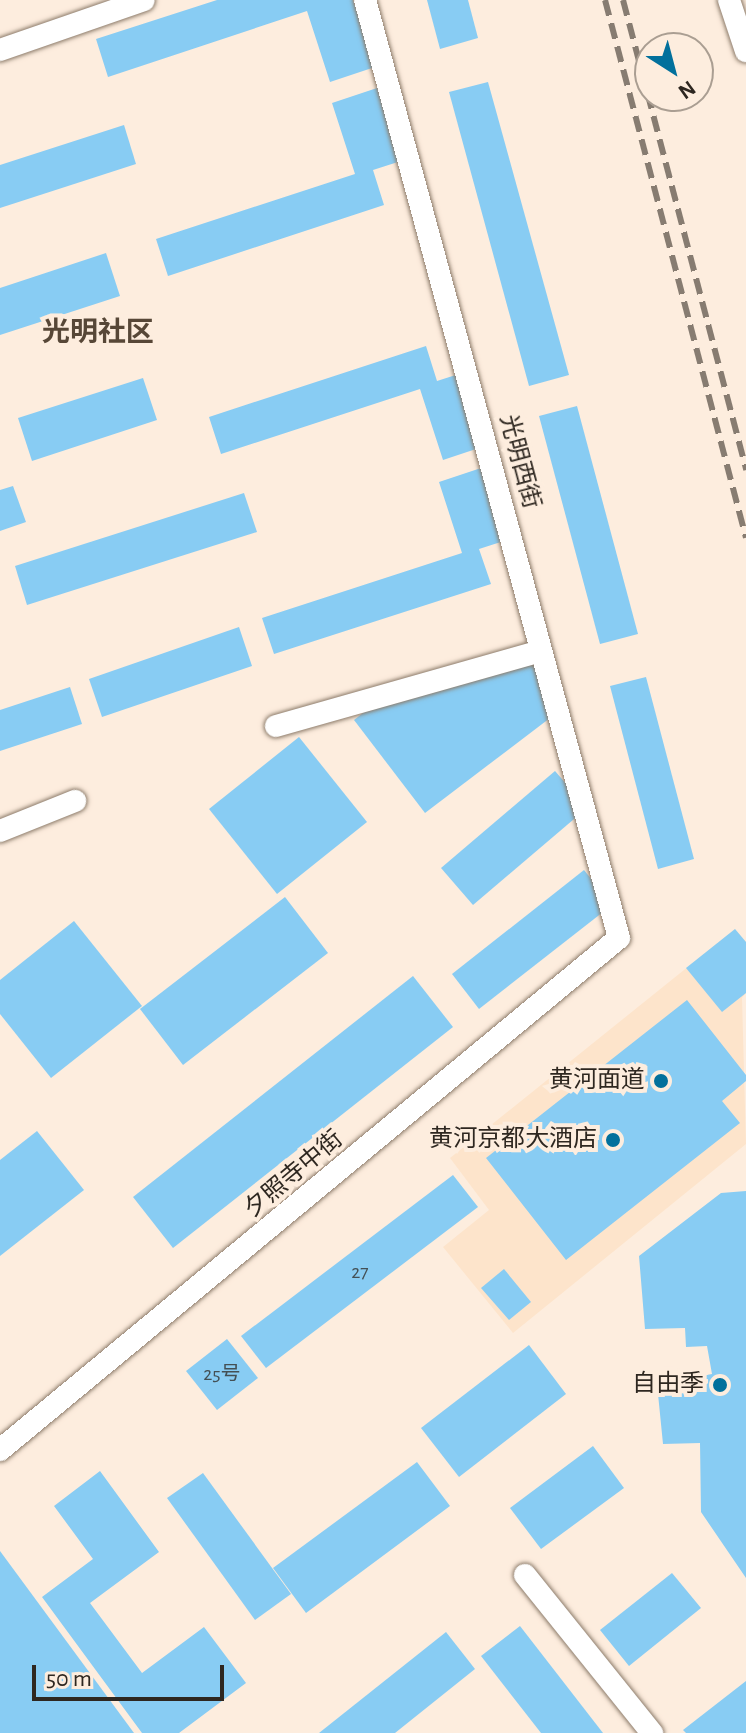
<!DOCTYPE html>
<meta charset="utf-8">
<style>
body{margin:0}
#map{position:relative;width:746px;height:1733px;overflow:hidden;background:#fdedde;font-family:"Alegreya Sans","Noto Sans SC",sans-serif}
div>[style]{position:absolute}
[style*='--x']{left:calc(var(--x)*1px);top:calc(var(--y)*1px);width:calc(var(--w)*1px);rotate:calc(var(--a)*1deg)}
.built>*{inset:0;background:#fde4cb}
.building>*{inset:0;background:#88ccf3}
.roads{filter:drop-shadow(0 0 2px #8d7c6b) drop-shadow(0 0 2px #8d7c6b)}
.minor>*{height:22px;margin:-11px;padding:0 11px;transform-origin:11px;border-radius:11px;background:#fff}
.rail>*{height:6px;margin-top:-3px;transform-origin:0;background:repeating-linear-gradient(90deg,#877c71 0 16px,transparent 0 24px)}
.dots>*{width:22px;height:22px;translate:-50% -50%;box-sizing:border-box;border:4px solid #fdedde;border-radius:50%}
span{translate:-50% -50%;white-space:nowrap;text-align:center;line-height:1.15;-webkit-text-stroke:8px #fdedde;paint-order:stroke}
.number-label{font-size:20px;color:#445055}
.number-label span{-webkit-text-stroke-width:0}
.street-label{font-size:24px;color:#2e2720}
.poi-label{font-size:24px;color:#2e2720}
.right{translate:-100% -50%;text-align:right}
.quarter-label{font-size:28px;color:#574737;font-weight:700}
.north{position:absolute;left:634px;top:32px;width:80px;height:80px;box-sizing:border-box;background:#fdedde;border:2px solid #aa9e92;border-radius:50%;rotate:144deg;font-size:22px;font-weight:700;line-height:32px;text-align:center;color:#2e2720}
.north::after{content:'';display:block;margin:auto;width:28px;height:36px;background:#02709c;clip-path:polygon(50% 0,100% 100%,50% 72%,0 100%)}
.scale{position:absolute;left:32px;top:1665px;width:192px;height:36px;box-sizing:border-box;border:4px solid #2e2720;border-top:0;padding-left:10px;font-size:24px;line-height:28px;white-space:nowrap;color:#2e2720;-webkit-text-stroke:6px #fdedde;paint-order:stroke}
</style>
<div id="map">
<div class="built">
<div style="clip-path:polygon(735px 929px,746px 942px,746px 993px,742px 998px,746px 1144px,513px 1333px,443px 1247px,489px 1210px,450px 1158px)"></div>
</div>
<div class="building">
<div style="clip-path:polygon(217px 0,353px 0,375px 67px,330px 82px,307px 11px,108px 77px,96px 39px)"></div>
<div style="clip-path:polygon(427px 0,468px 0,478px 38px,440px 49px)"></div>
<div style="clip-path:polygon(488px 82px,569px 375px,529px 386px,449px 92px)"></div>
<div style="clip-path:polygon(377px 88px,401px 161px,373px 170px,384px 205px,168px 276px,156px 239px,355px 174px,332px 103px)"></div>
<div style="clip-path:polygon(124px 125px,136px 164px,0 208px,0 165px)"></div>
<div style="clip-path:polygon(106px 253px,120px 296px,0 335px,0 288px)"></div>
<div style="clip-path:polygon(426px 346px,437px 381px,465px 372px,488px 445px,443px 460px,420px 389px,221px 454px,209px 417px)"></div>
<div style="clip-path:polygon(143px 378px,157px 420px,32px 461px,18px 418px)"></div>
<div style="clip-path:polygon(577px 406px,638px 634px,600px 644px,539px 416px)"></div>
<div style="clip-path:polygon(484px 467px,507px 540px,479px 549px,491px 584px,274px 654px,262px 618px,462px 553px,439px 482px)"></div>
<div style="clip-path:polygon(13px 486px,26px 522px,0 531px,0 490px)"></div>
<div style="clip-path:polygon(244px 493px,257px 532px,27px 605px,15px 566px)"></div>
<div style="clip-path:polygon(239px 627px,252px 666px,102px 717px,89px 679px)"></div>
<div style="clip-path:polygon(534px 660px,550px 718px,425px 813px,354px 720px,373px 705px)"></div>
<div style="clip-path:polygon(646px 677px,694px 859px,658px 869px,610px 686px)"></div>
<div style="clip-path:polygon(70px 687px,82px 724px,0 751px,0 710px)"></div>
<div style="clip-path:polygon(299px 737px,367px 822px,277px 894px,209px 809px)"></div>
<div style="clip-path:polygon(555px 771px,587px 808px,473px 905px,441px 868px)"></div>
<div style="clip-path:polygon(584px 870px,612px 905px,479px 1009px,452px 974px)"></div>
<div style="clip-path:polygon(285px 897px,328px 953px,183px 1065px,140px 1009px)"></div>
<div style="clip-path:polygon(74px 921px,142px 1006px,51px 1078px,0 1014px,0 980px)"></div>
<div style="clip-path:polygon(735px 929px,746px 942px,746px 993px,722px 1012px,686px 968px)"></div>
<div style="clip-path:polygon(413px 976px,453px 1027px,173px 1248px,133px 1197px)"></div>
<div style="clip-path:polygon(687px 1000px,746px 1075px,746px 1081px,722px 1101px,740px 1123px,566px 1260px,486px 1158px)"></div>
<div style="clip-path:polygon(37px 1131px,84px 1190px,0 1256px,0 1160px)"></div>
<div style="clip-path:polygon(453px 1175px,478px 1207px,266px 1368px,241px 1336px)"></div>
<div style="clip-path:polygon(746px 1191px,746px 1578px,701px 1512px,700px 1443px,663px 1444px,658px 1394px,692px 1393px,696px 1377px,712px 1374px,707px 1346px,686px 1347px,685px 1328px,645px 1329px,639px 1256px,721px 1193px)"></div>
<div style="clip-path:polygon(504px 1269px,531px 1302px,509px 1320px,481px 1288px)"></div>
<div style="clip-path:polygon(227px 1339px,258px 1378px,217px 1410px,186px 1371px)"></div>
<div style="clip-path:polygon(529px 1345px,566px 1394px,459px 1477px,421px 1428px)"></div>
<div style="clip-path:polygon(593px 1446px,624px 1488px,541px 1549px,510px 1508px)"></div>
<div style="clip-path:polygon(417px 1462px,450px 1506px,306px 1613px,273px 1568px)"></div>
<div style="clip-path:polygon(100px 1471px,159px 1552px,90px 1603px,142px 1673px,204px 1627px,246px 1683px,179px 1733px,142px 1733px,42px 1597px,93px 1559px,54px 1506px)"></div>
<div style="clip-path:polygon(203px 1473px,291px 1594px,255px 1620px,167px 1498px)"></div>
<div style="clip-path:polygon(0 1551px,134px 1733px,0 1733px)"></div>
<div style="clip-path:polygon(672px 1573px,701px 1608px,629px 1666px,600px 1630px)"></div>
<div style="clip-path:polygon(520px 1626px,603px 1733px,541px 1733px,481px 1656px)"></div>
<div style="clip-path:polygon(446px 1632px,475px 1669px,395px 1733px,319px 1733px)"></div>
<div style="clip-path:polygon(746px 1681px,746px 1733px,686px 1733px,683px 1730px)"></div>
</div>
<div class="roads">
<div class="minor">
<div style="--x:729;--y:0;--w:54;--a:71.6"></div>
<div style="--x:0;--y:50;--w:152;--a:-19.1"></div>
<div style="--x:276;--y:726;--w:272;--a:-15.8"></div>
<div style="--x:0;--y:831;--w:81;--a:-21.8"></div>
<div style="--x:0;--y:1450;--w:803;--a:-39.6"></div>
<div style="--x:619;--y:938;--w:972;--a:-105.15"></div>
<div style="--x:525;--y:1575;--w:203;--a:51.2"></div>
</div>
</div>
<div class="rail">
<div style="--x:605;--y:0;--w:556;--a:75.31"></div>
<div style="--x:623;--y:0;--w:486;--a:75.3"></div>
</div>
<div class="dots">
<div style="left:661px;top:1081px;background:#02709c"></div>
<div style="left:613px;top:1140px;background:#02709c"></div>
<div style="left:720px;top:1385px;background:#02709c"></div>
</div>
<div class="number-label">
<span style="left:360px;top:1272px">27</span>
<span style="left:222px;top:1374px">25号</span>
</div>
<div class="street-label">
<span style="left:519px;top:462px;rotate:75deg">光明西街</span>
<span style="left:294px;top:1175px;rotate:-40deg">夕照寺中街</span>
</div>
<div class="poi-label">
<span class="right" style="left:645px;top:1081px">黄河面道</span>
<span class="right" style="left:597px;top:1140px">黄河京都大酒店</span>
<span class="right" style="left:704px;top:1385px">自由季</span>
</div>
<div class="quarter-label">
<span style="left:98px;top:333px">光明社区</span>
</div>
<div class="north">N</div>
<div class="scale">50 m</div>
</div>
